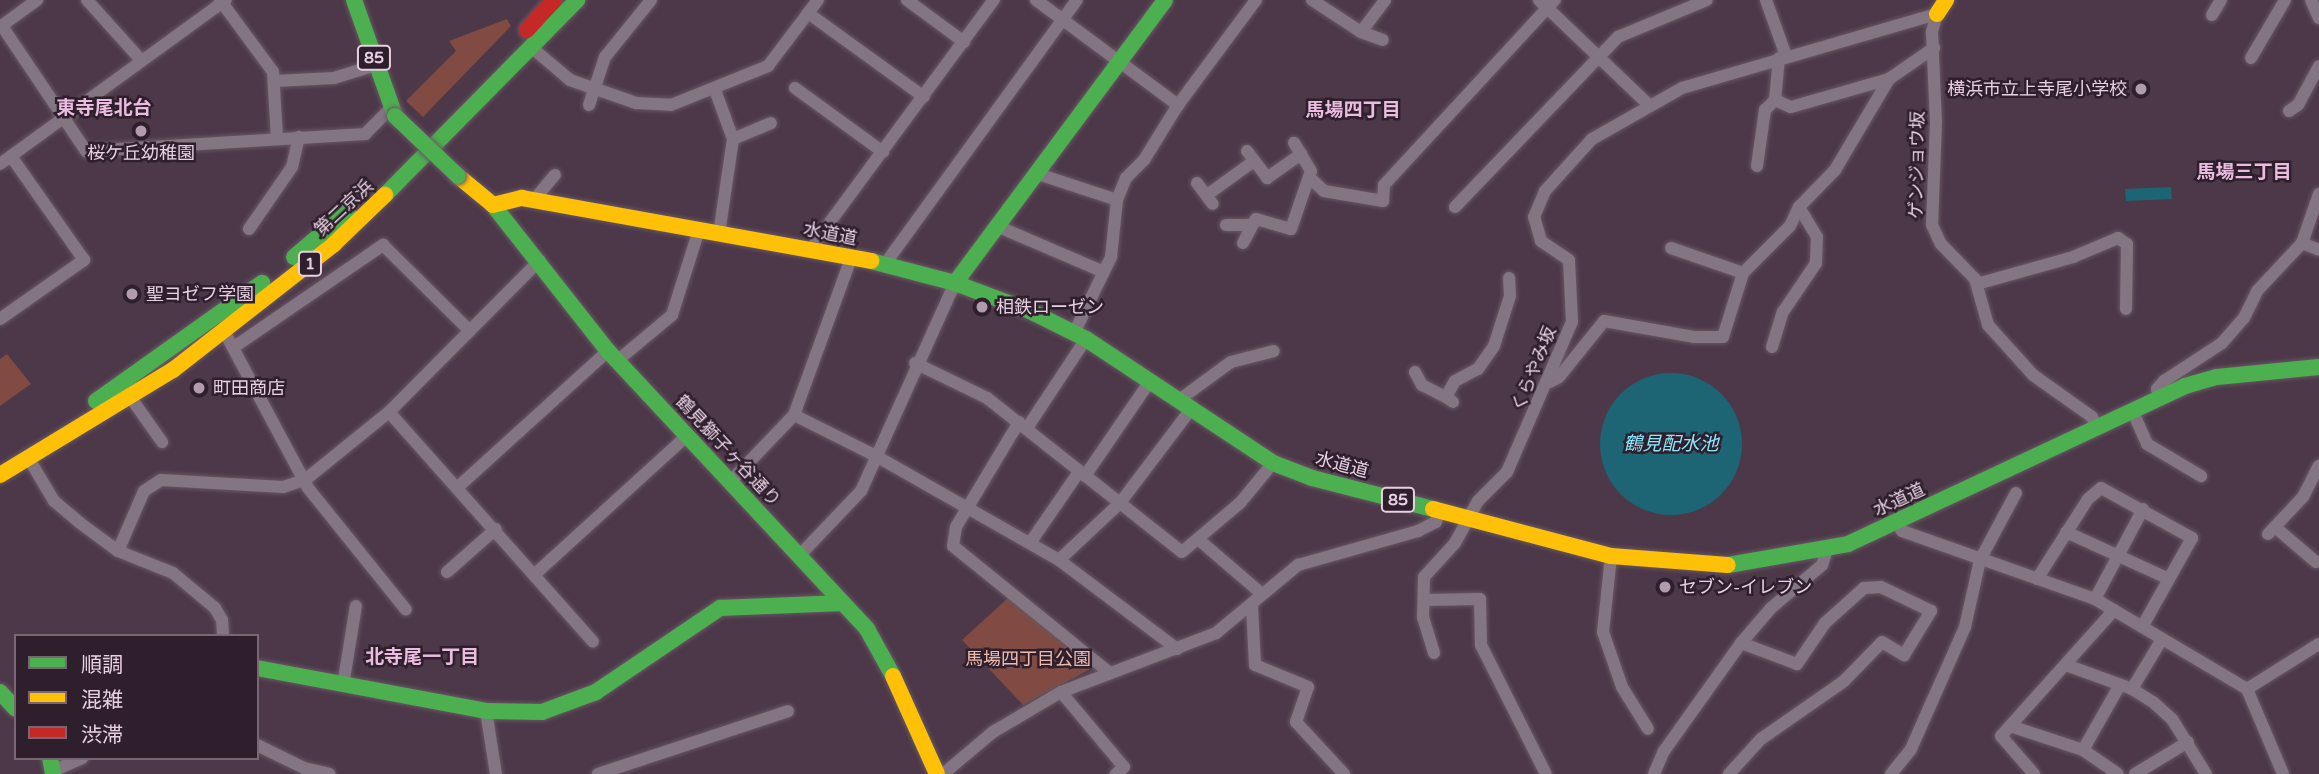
<!DOCTYPE html>
<meta charset="utf-8">
<style>
body{margin:0}
#map{position:relative;width:2319px;height:774px;overflow:hidden;background:#4c3848;font-family:"Varela Round","Noto Sans JP",sans-serif}
div>[style]{position:absolute}
[style*='--x']{left:calc(var(--x)*1px);top:calc(var(--y)*1px);width:calc(var(--w)*1px);rotate:calc(var(--a)*1deg)}
.green>*{inset:0;background:#814b43}
.water>*{inset:0;background:#1d6574}
.round{border-radius:50%}
.roads{filter:drop-shadow(0 0 2px #685664) drop-shadow(0 0 2px #685664)}
.street>*{height:12px;margin:-6px;padding:0 6px;transform-origin:6px;border-radius:6px;background:#847582}
.fast>*{height:16px;margin:-8px;padding:0 8px;transform-origin:8px;border-radius:8px;background:#4caf50}
.slow>*{height:16px;margin:-8px;padding:0 8px;transform-origin:8px;border-radius:8px;background:#ffc107}
.jam>*{height:16px;margin:-8px;padding:0 8px;transform-origin:8px;border-radius:8px;background:#c62828}
.bridges{filter:drop-shadow(0 0 2px #685664) drop-shadow(0 0 2px #685664)}
.fast-bridge>*{height:16px;margin:-8px;padding:0 8px;transform-origin:8px;border-radius:8px;background:#4caf50}
.dots>*{width:19px;height:19px;translate:-50% -50%;box-sizing:border-box;border:4px solid #2f1f2c;border-radius:50%}
span{translate:-50% -50%;white-space:nowrap;text-align:center;line-height:1.15;-webkit-text-stroke:5px #2f1f2c;paint-order:stroke}
.shield-label span{padding:2px 5px;background:#2f1f2c;border:2px solid;border-radius:5px;-webkit-text-stroke-width:0}
.shield-label{font-size:16px;color:#e7d0e2;font-weight:700}
.poi-label{font-size:18px;color:#e7d0e2}
.right{translate:-100% -50%;text-align:right}
.left{translate:0 -50%;text-align:left}
.street-label{font-size:18px;color:#e7d0e2}
.park-label{font-size:18px;color:#efbaae}
.neighbourhood-label{font-size:19px;color:#e9bce0;font-weight:700}
.water-label{font-size:19px;color:#88e7fc;font-style:italic}
.legend{position:absolute;left:14px;top:634px;width:245px;height:126px;box-sizing:border-box;background:#2f1f2c;border:2px solid #796675;margin:0;padding:9px 12px;list-style:none;font-size:21px;color:#e7d0e2}
.legend li{display:flex;align-items:center;gap:14px;height:35px}
.legend b{width:35px;border:2px solid #796675}
</style>
<div id="map">
<div class="green">
<div style="clip-path:polygon(507px 19px,511px 26px,423px 117px,406px 101px,456px 51px,449px 41px)"></div>
<div style="clip-path:polygon(7px 354px,31px 384px,0 406px,0 359px)"></div>
<div style="clip-path:polygon(1009px 597px,1096px 666px,1023px 705px,962px 640px)"></div>
</div>
<div class="water">
<div style="clip-path:polygon(2171px 187px,2172px 199px,2126px 201px,2125px 189px)"></div>
<div class="round" style="left:1600px;top:373px;width:142px;height:142px"></div>
</div>
<div class="roads">
<div class="street">
<div style="--x:87;--y:0;--w:81;--a:48"></div>
<div style="--x:220;--y:0;--w:89;--a:53.6"></div>
<div style="--x:273;--y:72;--w:66;--a:86.5"></div>
<div style="--x:907;--y:0;--w:71;--a:36.4"></div>
<div style="--x:1036;--y:0;--w:177;--a:36.5"></div>
<div style="--x:1312;--y:0;--w:59;--a:33.1"></div>
<div style="--x:1361;--y:32;--w:23;--a:20"></div>
<div style="--x:1539;--y:0;--w:152;--a:43.7"></div>
<div style="--x:1766;--y:0;--w:59;--a:70.3"></div>
<div style="--x:2311;--y:0;--w:20;--a:66"></div>
<div style="--x:808;--y:13;--w:143;--a:35.9"></div>
<div style="--x:1937;--y:14;--w:19;--a:106"></div>
<div style="--x:1932;--y:32;--w:90;--a:87.5"></div>
<div style="--x:1936;--y:122;--w:103;--a:92.2"></div>
<div style="--x:1932;--y:225;--w:21;--a:65"></div>
<div style="--x:1941;--y:244;--w:49;--a:45.8"></div>
<div style="--x:1975;--y:279;--w:48;--a:74.2"></div>
<div style="--x:1988;--y:325;--w:67;--a:48"></div>
<div style="--x:2033;--y:375;--w:72;--a:35.4"></div>
<div style="--x:2092;--y:417;--w:10;--a:66"></div>
<div style="--x:2212;--y:15;--w:17;--a:-59"></div>
<div style="--x:2;--y:26;--w:151;--a:56.1"></div>
<div style="--x:86;--y:151;--w:280;--a:-3.5"></div>
<div style="--x:365;--y:134;--w:35;--a:-45"></div>
<div style="--x:0;--y:27;--w:46;--a:-36.1"></div>
<div style="--x:1361;--y:32;--w:40;--a:-53"></div>
<div style="--x:531;--y:47;--w:51;--a:40.2"></div>
<div style="--x:570;--y:80;--w:70;--a:19.2"></div>
<div style="--x:636;--y:103;--w:35;--a:3"></div>
<div style="--x:671;--y:105;--w:105;--a:-21.9"></div>
<div style="--x:768;--y:66;--w:83;--a:-52.9"></div>
<div style="--x:2251;--y:58;--w:67;--a:-59.6"></div>
<div style="--x:275;--y:81;--w:59;--a:-2.9"></div>
<div style="--x:334;--y:78;--w:44;--a:-17.2"></div>
<div style="--x:795;--y:88;--w:109;--a:36"></div>
<div style="--x:715;--y:90;--w:52;--a:69.8"></div>
<div style="--x:733;--y:139;--w:96;--a:98.4"></div>
<div style="--x:1775;--y:100;--w:17;--a:24"></div>
<div style="--x:1791;--y:107;--w:102;--a:-15.9"></div>
<div style="--x:1889;--y:79;--w:55;--a:-34.6"></div>
<div style="--x:589;--y:105;--w:51;--a:-71.6"></div>
<div style="--x:605;--y:57;--w:73;--a:-51.1"></div>
<div style="--x:2289;--y:111;--w:11;--a:-34"></div>
<div style="--x:2298;--y:105;--w:44;--a:-61.7"></div>
<div style="--x:733;--y:139;--w:41;--a:-22.8"></div>
<div style="--x:1247;--y:151;--w:34;--a:53"></div>
<div style="--x:1267;--y:178;--w:42;--a:-35.2"></div>
<div style="--x:0;--y:164;--w:279;--a:-36"></div>
<div style="--x:1757;--y:166;--w:57;--a:-81.9"></div>
<div style="--x:1765;--y:110;--w:14;--a:-45"></div>
<div style="--x:1775;--y:100;--w:42;--a:-84.6"></div>
<div style="--x:1038;--y:174;--w:83;--a:18.2"></div>
<div style="--x:1310;--y:178;--w:19;--a:43"></div>
<div style="--x:1324;--y:191;--w:60;--a:9.6"></div>
<div style="--x:1383;--y:201;--w:16;--a:-86"></div>
<div style="--x:1384;--y:185;--w:252;--a:-47.3"></div>
<div style="--x:1197;--y:183;--w:26;--a:53"></div>
<div style="--x:1207;--y:195;--w:58;--a:-35.9"></div>
<div style="--x:533;--y:201;--w:34;--a:-50"></div>
<div style="--x:1455;--y:207;--w:236;--a:-46.2"></div>
<div style="--x:1618;--y:37;--w:96;--a:-22.6"></div>
<div style="--x:1226;--y:225;--w:24;--a:0"></div>
<div style="--x:999;--y:227;--w:114;--a:23.2"></div>
<div style="--x:249;--y:229;--w:75;--a:-55.3"></div>
<div style="--x:292;--y:167;--w:31;--a:-77"></div>
<div style="--x:1243;--y:243;--w:27;--a:-62"></div>
<div style="--x:1256;--y:219;--w:36;--a:16"></div>
<div style="--x:1291;--y:229;--w:61;--a:-71"></div>
<div style="--x:1311;--y:171;--w:33;--a:-121"></div>
<div style="--x:2302;--y:243;--w:18;--a:22"></div>
<div style="--x:1671;--y:248;--w:76;--a:19.1"></div>
<div style="--x:815;--y:252;--w:11;--a:-85"></div>
<div style="--x:816;--y:241;--w:300;--a:-53.6"></div>
<div style="--x:885;--y:264;--w:326;--a:-54"></div>
<div style="--x:1977;--y:284;--w:100;--a:-15.7"></div>
<div style="--x:2073;--y:257;--w:49;--a:-22.9"></div>
<div style="--x:2118;--y:238;--w:11;--a:34"></div>
<div style="--x:2127;--y:244;--w:65;--a:90.9"></div>
<div style="--x:0;--y:319;--w:103;--a:-35.1"></div>
<div style="--x:84;--y:260;--w:127;--a:-125.1"></div>
<div style="--x:225;--y:333;--w:176;--a:61.8"></div>
<div style="--x:308;--y:488;--w:156;--a:51.2"></div>
<div style="--x:1074;--y:333;--w:85;--a:-64"></div>
<div style="--x:1111;--y:257;--w:57;--a:-84"></div>
<div style="--x:1117;--y:200;--w:24;--a:-68"></div>
<div style="--x:1126;--y:178;--w:25;--a:-45"></div>
<div style="--x:1144;--y:160;--w:65;--a:-58.3"></div>
<div style="--x:1178;--y:105;--w:131;--a:-53.4"></div>
<div style="--x:234;--y:347;--w:181;--a:-34.4"></div>
<div style="--x:383;--y:245;--w:122;--a:44.7"></div>
<div style="--x:1772;--y:347;--w:37;--a:-73"></div>
<div style="--x:1783;--y:312;--w:59;--a:-56"></div>
<div style="--x:1816;--y:263;--w:26;--a:-88"></div>
<div style="--x:1817;--y:237;--w:35;--a:-121"></div>
<div style="--x:617;--y:361;--w:72;--a:-39.9"></div>
<div style="--x:672;--y:315;--w:89;--a:-72.4"></div>
<div style="--x:915;--y:363;--w:80;--a:25.9"></div>
<div style="--x:987;--y:398;--w:248;--a:38.3"></div>
<div style="--x:1182;--y:552;--w:76;--a:-40.2"></div>
<div style="--x:1240;--y:503;--w:52;--a:-50.5"></div>
<div style="--x:1415;--y:372;--w:15;--a:62"></div>
<div style="--x:1422;--y:385;--w:27;--a:27"></div>
<div style="--x:1550;--y:382;--w:10;--a:-29"></div>
<div style="--x:1559;--y:377;--w:72;--a:-51.2"></div>
<div style="--x:1604;--y:321;--w:91;--a:10.1"></div>
<div style="--x:1694;--y:337;--w:29;--a:0"></div>
<div style="--x:1723;--y:337;--w:67;--a:-72.6"></div>
<div style="--x:1743;--y:273;--w:66;--a:-45"></div>
<div style="--x:1790;--y:226;--w:21;--a:-65"></div>
<div style="--x:1799;--y:207;--w:52;--a:-45.8"></div>
<div style="--x:1835;--y:170;--w:106;--a:-59.3"></div>
<div style="--x:2159;--y:397;--w:8;--a:-104"></div>
<div style="--x:2157;--y:389;--w:11;--a:-49"></div>
<div style="--x:2164;--y:381;--w:69;--a:-33.2"></div>
<div style="--x:2222;--y:343;--w:33;--a:-49"></div>
<div style="--x:2244;--y:318;--w:30;--a:-64"></div>
<div style="--x:2257;--y:291;--w:66;--a:-46.8"></div>
<div style="--x:2302;--y:243;--w:52;--a:-70.9"></div>
<div style="--x:131;--y:398;--w:54;--a:54.8"></div>
<div style="--x:1179;--y:400;--w:64;--a:-36.2"></div>
<div style="--x:1231;--y:362;--w:44;--a:-14.3"></div>
<div style="--x:1453;--y:402;--w:9;--a:-144"></div>
<div style="--x:1446;--y:397;--w:18;--a:-61"></div>
<div style="--x:1455;--y:381;--w:26;--a:-28"></div>
<div style="--x:1478;--y:369;--w:28;--a:-55"></div>
<div style="--x:1494;--y:346;--w:52;--a:-72.3"></div>
<div style="--x:1510;--y:296;--w:18;--a:-93"></div>
<div style="--x:2132;--y:410;--w:37;--a:66"></div>
<div style="--x:2147;--y:444;--w:63;--a:30.7"></div>
<div style="--x:389;--y:412;--w:307;--a:48.4"></div>
<div style="--x:794;--y:415;--w:92;--a:26.6"></div>
<div style="--x:876;--y:456;--w:210;--a:29.6"></div>
<div style="--x:1059;--y:560;--w:148;--a:37"></div>
<div style="--x:1019;--y:422;--w:122;--a:121"></div>
<div style="--x:956;--y:527;--w:19;--a:99"></div>
<div style="--x:953;--y:546;--w:202;--a:39"></div>
<div style="--x:1027;--y:428;--w:107;--a:-56.5"></div>
<div style="--x:29;--y:459;--w:49;--a:59.2"></div>
<div style="--x:54;--y:501;--w:34;--a:40"></div>
<div style="--x:80;--y:523;--w:47;--a:36.4"></div>
<div style="--x:118;--y:551;--w:59;--a:21.8"></div>
<div style="--x:173;--y:573;--w:55;--a:39.8"></div>
<div style="--x:215;--y:608;--w:14;--a:60"></div>
<div style="--x:222;--y:620;--w:16;--a:86"></div>
<div style="--x:1085;--y:476;--w:115;--a:-55.6"></div>
<div style="--x:730;--y:482;--w:93;--a:-46.3"></div>
<div style="--x:794;--y:415;--w:167;--a:-70"></div>
<div style="--x:458;--y:487;--w:202;--a:-42.2"></div>
<div style="--x:1897;--y:523;--w:9;--a:58"></div>
<div style="--x:1902;--y:531;--w:205;--a:19.4"></div>
<div style="--x:2095;--y:599;--w:177;--a:30.6"></div>
<div style="--x:2247;--y:689;--w:92;--a:67"></div>
<div style="--x:2275;--y:527;--w:54;--a:40.5"></div>
<div style="--x:2066;--y:532;--w:113;--a:24.5"></div>
<div style="--x:2268;--y:534;--w:51;--a:-46.6"></div>
<div style="--x:2303;--y:497;--w:35;--a:-63"></div>
<div style="--x:1198;--y:539;--w:84;--a:40.7"></div>
<div style="--x:1030;--y:543;--w:86;--a:-55.4"></div>
<div style="--x:118;--y:551;--w:65;--a:-66.6"></div>
<div style="--x:144;--y:491;--w:20;--a:-33"></div>
<div style="--x:161;--y:480;--w:122;--a:3.3"></div>
<div style="--x:283;--y:487;--w:23;--a:-18"></div>
<div style="--x:305;--y:480;--w:108;--a:-39"></div>
<div style="--x:389;--y:412;--w:214;--a:-45.2"></div>
<div style="--x:799;--y:556;--w:90;--a:-46.4"></div>
<div style="--x:861;--y:491;--w:228;--a:-65.7"></div>
<div style="--x:1611;--y:556;--w:76;--a:96"></div>
<div style="--x:1603;--y:632;--w:58;--a:70.9"></div>
<div style="--x:1622;--y:687;--w:49;--a:58.2"></div>
<div style="--x:1059;--y:560;--w:83;--a:-43.1"></div>
<div style="--x:1120;--y:503;--w:118;--a:-52.9"></div>
<div style="--x:447;--y:572;--w:65;--a:-41.3"></div>
<div style="--x:534;--y:575;--w:207;--a:-42.3"></div>
<div style="--x:2037;--y:579;--w:95;--a:-57.5"></div>
<div style="--x:2088;--y:499;--w:17;--a:-40"></div>
<div style="--x:2101;--y:488;--w:104;--a:28.8"></div>
<div style="--x:2192;--y:538;--w:102;--a:119.3"></div>
<div style="--x:2095;--y:599;--w:102;--a:-61.9"></div>
<div style="--x:1424;--y:600;--w:56;--a:-1"></div>
<div style="--x:1480;--y:599;--w:46;--a:88.8"></div>
<div style="--x:1481;--y:645;--w:144;--a:63.3"></div>
<div style="--x:1252;--y:606;--w:59;--a:87.1"></div>
<div style="--x:1255;--y:665;--w:57;--a:22.5"></div>
<div style="--x:1308;--y:687;--w:37;--a:109"></div>
<div style="--x:1296;--y:722;--w:71;--a:47.3"></div>
<div style="--x:1434;--y:653;--w:37;--a:-107"></div>
<div style="--x:1423;--y:618;--w:41;--a:-88.6"></div>
<div style="--x:1424;--y:577;--w:46;--a:-47.6"></div>
<div style="--x:1455;--y:543;--w:48;--a:-61.3"></div>
<div style="--x:1478;--y:501;--w:41;--a:-45"></div>
<div style="--x:1507;--y:472;--w:163;--a:-66.6"></div>
<div style="--x:1572;--y:322;--w:62;--a:-92.8"></div>
<div style="--x:1569;--y:260;--w:34;--a:-146"></div>
<div style="--x:1541;--y:241;--w:25;--a:-106"></div>
<div style="--x:1534;--y:217;--w:28;--a:-67"></div>
<div style="--x:1545;--y:191;--w:70;--a:-47.9"></div>
<div style="--x:1592;--y:139;--w:103;--a:-29.5"></div>
<div style="--x:1682;--y:88;--w:266;--a:-16.2"></div>
<div style="--x:2066;--y:665;--w:70;--a:20"></div>
<div style="--x:2132;--y:689;--w:25;--a:32"></div>
<div style="--x:2153;--y:702;--w:25;--a:42"></div>
<div style="--x:2172;--y:719;--w:65;--a:58.3"></div>
<div style="--x:343;--y:685;--w:80;--a:-80.7"></div>
<div style="--x:2132;--y:689;--w:58;--a:-59"></div>
<div style="--x:2247;--y:689;--w:85;--a:-32"></div>
<div style="--x:1061;--y:692;--w:98;--a:50"></div>
<div style="--x:1124;--y:767;--w:11;--a:139"></div>
<div style="--x:486;--y:711;--w:64;--a:81"></div>
<div style="--x:2010;--y:726;--w:77;--a:18.2"></div>
<div style="--x:2083;--y:750;--w:42;--a:34.4"></div>
<div style="--x:257;--y:745;--w:52;--a:26.1"></div>
<div style="--x:304;--y:768;--w:26;--a:13"></div>
<div style="--x:2083;--y:750;--w:75;--a:-60.4"></div>
<div style="--x:53;--y:771;--w:32;--a:-24"></div>
<div style="--x:598;--y:774;--w:200;--a:-18.3"></div>
<div style="--x:943;--y:774;--w:65;--a:-40"></div>
<div style="--x:993;--y:732;--w:79;--a:-30.5"></div>
<div style="--x:1061;--y:692;--w:166;--a:-20.8"></div>
<div style="--x:1216;--y:633;--w:107;--a:-39.7"></div>
<div style="--x:1298;--y:565;--w:125;--a:-15.8"></div>
<div style="--x:1418;--y:531;--w:20;--a:-27"></div>
<div style="--x:1436;--y:522;--w:11;--a:-75"></div>
<div style="--x:1654;--y:774;--w:25;--a:-67"></div>
<div style="--x:1664;--y:751;--w:133;--a:-54.5"></div>
<div style="--x:1741;--y:643;--w:46;--a:-49.4"></div>
<div style="--x:1771;--y:608;--w:67;--a:-40.1"></div>
<div style="--x:1822;--y:565;--w:16;--a:-72"></div>
<div style="--x:1729;--y:774;--w:47;--a:-47.6"></div>
<div style="--x:1761;--y:739;--w:101;--a:-34.9"></div>
<div style="--x:1844;--y:681;--w:54;--a:-45.7"></div>
<div style="--x:1882;--y:642;--w:26;--a:31"></div>
<div style="--x:1904;--y:655;--w:52;--a:-58.5"></div>
<div style="--x:1931;--y:611;--w:55;--a:-154.4"></div>
<div style="--x:1881;--y:587;--w:17;--a:177"></div>
<div style="--x:1864;--y:588;--w:52;--a:138.1"></div>
<div style="--x:1825;--y:623;--w:50;--a:124.3"></div>
<div style="--x:1797;--y:664;--w:60;--a:-159.4"></div>
<div style="--x:1891;--y:774;--w:32;--a:-51"></div>
<div style="--x:1911;--y:749;--w:47;--a:-66.2"></div>
<div style="--x:1930;--y:706;--w:86;--a:-66.1"></div>
<div style="--x:1965;--y:627;--w:69;--a:-77.4"></div>
<div style="--x:1980;--y:560;--w:76;--a:-61.8"></div>
<div style="--x:2034;--y:774;--w:50;--a:-131"></div>
<div style="--x:2001;--y:736;--w:169;--a:-48.1"></div>
<div style="--x:2135;--y:774;--w:62;--a:-31.1"></div>
</div>
<div class="fast">
<div style="--x:354;--y:0;--w:123;--a:70.5"></div>
<div style="--x:385;--y:195;--w:274;--a:-45.4"></div>
<div style="--x:493;--y:205;--w:186;--a:51.8"></div>
<div style="--x:608;--y:351;--w:380;--a:47"></div>
<div style="--x:867;--y:629;--w:54;--a:61"></div>
<div style="--x:294;--y:257;--w:71;--a:-40.4"></div>
<div style="--x:871;--y:261;--w:87;--a:14.7"></div>
<div style="--x:955;--y:283;--w:80;--a:20.5"></div>
<div style="--x:1030;--y:311;--w:63;--a:26.6"></div>
<div style="--x:1086;--y:339;--w:224;--a:33.5"></div>
<div style="--x:1273;--y:463;--w:42;--a:21"></div>
<div style="--x:1312;--y:478;--w:125;--a:14.4"></div>
<div style="--x:955;--y:283;--w:352;--a:-53.4"></div>
<div style="--x:96;--y:401;--w:204;--a:-35.4"></div>
<div style="--x:1728;--y:565;--w:122;--a:-9.9"></div>
<div style="--x:1848;--y:544;--w:372;--a:-25.1"></div>
<div style="--x:2185;--y:386;--w:33;--a:-16"></div>
<div style="--x:2217;--y:377;--w:102;--a:-5.6"></div>
<div style="--x:257;--y:668;--w:233;--a:10.6"></div>
<div style="--x:486;--y:711;--w:56;--a:1"></div>
<div style="--x:542;--y:712;--w:58;--a:-20.3"></div>
<div style="--x:596;--y:692;--w:150;--a:-34.1"></div>
<div style="--x:720;--y:608;--w:122;--a:-2.3"></div>
<div style="--x:0;--y:692;--w:23;--a:47"></div>
<div style="--x:50;--y:758;--w:16;--a:79"></div>
</div>
<div class="slow">
<div style="--x:1937;--y:14;--w:17;--a:-57"></div>
<div style="--x:458;--y:176;--w:45;--a:39.6"></div>
<div style="--x:493;--y:205;--w:30;--a:-14"></div>
<div style="--x:522;--y:198;--w:355;--a:10.2"></div>
<div style="--x:0;--y:475;--w:202;--a:-31.3"></div>
<div style="--x:173;--y:370;--w:204;--a:-38"></div>
<div style="--x:334;--y:244;--w:71;--a:-43.9"></div>
<div style="--x:1433;--y:509;--w:184;--a:14.8"></div>
<div style="--x:1611;--y:556;--w:117;--a:4.4"></div>
<div style="--x:893;--y:676;--w:107;--a:65.8"></div>
</div>
<div class="jam">
<div style="--x:527;--y:30;--w:40;--a:-48"></div>
</div>
</div>
<div class="bridges">
<div class="fast-bridge">
<div style="--x:395;--y:116;--w:87;--a:43.6"></div>
</div>
</div>
<div class="dots">
<div style="left:2141px;top:89px;background:#b19bac"></div>
<div style="left:141px;top:131px;background:#b19bac"></div>
<div style="left:132px;top:294px;background:#b19bac"></div>
<div style="left:982px;top:307px;background:#b19bac"></div>
<div style="left:199px;top:388px;background:#b19bac"></div>
<div style="left:1665px;top:587px;background:#b19bac"></div>
</div>
<div class="shield-label">
<span style="left:374px;top:58px">85</span>
<span style="left:310px;top:264px">1</span>
<span style="left:1398px;top:500px">85</span>
</div>
<div class="poi-label">
<span class="right" style="left:2127px;top:89px">横浜市立上寺尾小学校</span>
<span style="left:141px;top:153px">桜ケ丘幼稚園</span>
<span class="left" style="left:146px;top:294px">聖ヨゼフ学園</span>
<span class="left" style="left:996px;top:307px">相鉄ローゼン</span>
<span class="left" style="left:213px;top:388px">町田商店</span>
<span class="left" style="left:1679px;top:587px">セブン-イレブン</span>
</div>
<div class="street-label">
<span style="left:1917px;top:165px;rotate:-89deg">ゲンジョウ坂</span>
<span style="left:344px;top:208px;rotate:-43deg">第二京浜</span>
<span style="left:830px;top:234px;rotate:11deg">水道道</span>
<span style="left:1534px;top:369px;rotate:-68deg">くらやみ坂</span>
<span style="left:728px;top:451px;rotate:47deg">鶴見獅子ヶ谷通り</span>
<span style="left:1342px;top:465px;rotate:15deg">水道道</span>
<span style="left:1899px;top:500px;rotate:-25deg">水道道</span>
</div>
<div class="park-label">
<span style="left:1028px;top:659px">馬場四丁目公園</span>
</div>
<div class="neighbourhood-label">
<span style="left:104px;top:109px">東寺尾北台</span>
<span style="left:1353px;top:111px">馬場四丁目</span>
<span style="left:2244px;top:173px">馬場三丁目</span>
<span style="left:422px;top:658px">北寺尾一丁目</span>
</div>
<div class="water-label">
<span style="left:1671px;top:445px">鶴見配水池</span>
</div>
<ul class="legend">
<li><b style="height:9px;background:#4caf50"></b>順調</li>
<li><b style="height:9px;background:#ffc107"></b>混雑</li>
<li><b style="height:9px;background:#c62828"></b>渋滞</li>
</ul>
</div>
